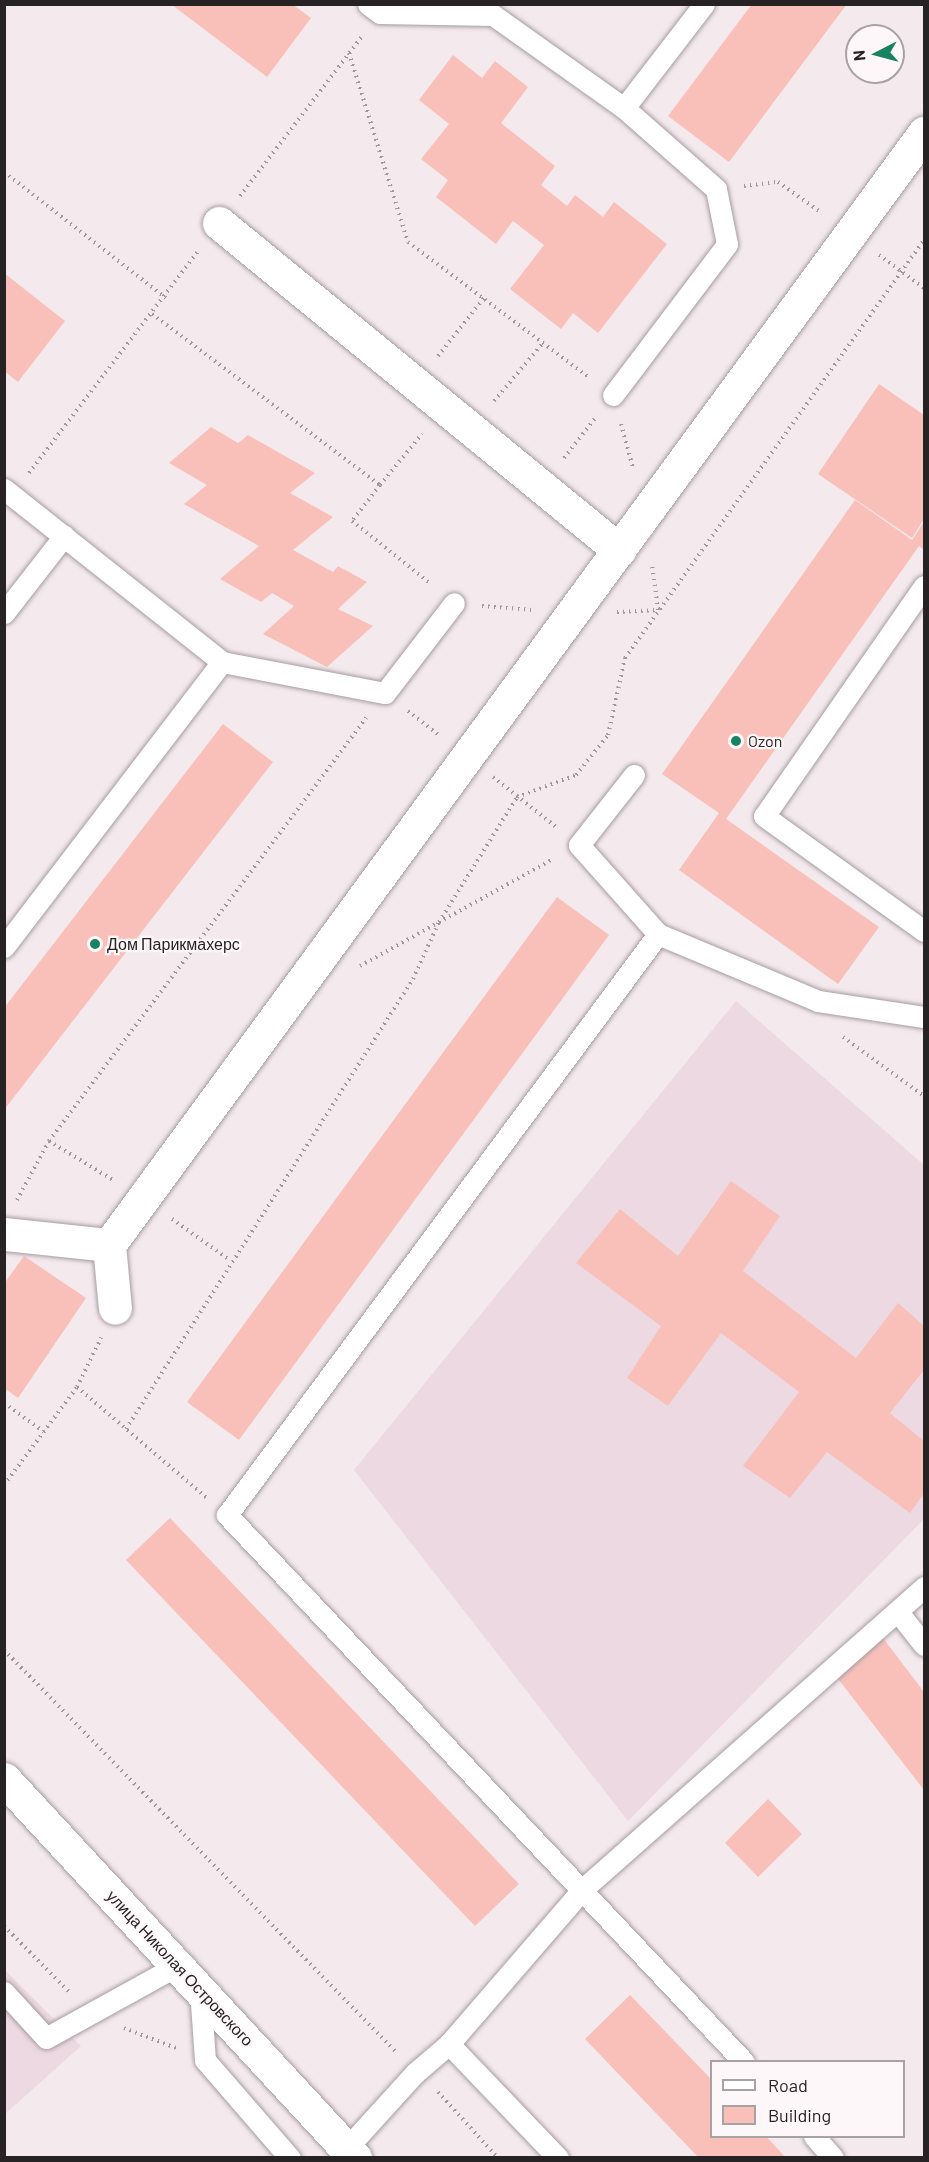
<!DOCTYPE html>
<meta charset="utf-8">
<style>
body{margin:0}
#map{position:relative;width:929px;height:2162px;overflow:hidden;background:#f4e9ed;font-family:Barlow,sans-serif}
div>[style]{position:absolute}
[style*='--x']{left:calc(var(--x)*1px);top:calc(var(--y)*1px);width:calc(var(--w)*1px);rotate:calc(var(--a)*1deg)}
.built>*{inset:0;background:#edd9e1}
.building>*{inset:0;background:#f9c0ba}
.path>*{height:4px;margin-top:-2px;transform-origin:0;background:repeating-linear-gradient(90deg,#9f979a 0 1.5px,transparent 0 6px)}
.roads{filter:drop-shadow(0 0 2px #a79ca0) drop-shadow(0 0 2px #a79ca0)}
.lane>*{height:21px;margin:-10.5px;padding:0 10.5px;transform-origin:10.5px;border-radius:10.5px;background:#fff}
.street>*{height:33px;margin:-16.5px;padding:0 16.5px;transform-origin:16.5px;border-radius:16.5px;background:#fff}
.primary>*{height:33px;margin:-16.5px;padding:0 16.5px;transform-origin:16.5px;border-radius:16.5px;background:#fff}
.dots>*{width:16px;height:16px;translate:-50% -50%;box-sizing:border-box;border:3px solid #fef7fa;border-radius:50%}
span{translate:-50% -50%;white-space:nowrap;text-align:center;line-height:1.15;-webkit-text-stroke:4.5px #fef7fa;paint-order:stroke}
.poi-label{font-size:16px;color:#272325}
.left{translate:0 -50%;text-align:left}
.street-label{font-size:16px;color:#272325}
.frame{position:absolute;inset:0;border:6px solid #272325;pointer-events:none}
.legend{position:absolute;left:710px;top:2060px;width:195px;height:78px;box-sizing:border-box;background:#fef7fa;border:2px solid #a8a2a5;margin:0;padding:8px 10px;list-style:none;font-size:18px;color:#272325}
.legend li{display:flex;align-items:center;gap:12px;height:30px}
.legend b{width:30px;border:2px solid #a8a2a5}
.north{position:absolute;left:845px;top:24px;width:60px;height:60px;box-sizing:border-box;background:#fef7fa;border:2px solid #a8a2a5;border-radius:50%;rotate:264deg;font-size:16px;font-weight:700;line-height:24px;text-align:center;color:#272325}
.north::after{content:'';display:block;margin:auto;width:21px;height:27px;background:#178360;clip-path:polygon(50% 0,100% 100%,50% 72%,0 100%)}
</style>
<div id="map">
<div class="built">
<div style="clip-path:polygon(736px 1001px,924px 1165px,924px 1519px,628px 1821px,354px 1470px)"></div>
<div style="clip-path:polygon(4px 1969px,81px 2046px,5px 2114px,4px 2114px)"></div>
</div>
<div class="building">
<div style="clip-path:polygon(171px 4px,292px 4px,311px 18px,267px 77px)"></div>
<div style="clip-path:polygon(752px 4px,847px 4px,729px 162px,668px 116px)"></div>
<div style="clip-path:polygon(453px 55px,482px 78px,495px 61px,528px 87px,501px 123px,555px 166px,541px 185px,567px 206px,575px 195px,603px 217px,614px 202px,667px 244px,598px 333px,573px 313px,561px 329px,510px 289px,544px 245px,513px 221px,496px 244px,436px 197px,448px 180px,421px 159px,449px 124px,419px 100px)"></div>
<div style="clip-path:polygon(4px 273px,65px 321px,18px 382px,4px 371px)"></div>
<div style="clip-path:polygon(879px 384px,924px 415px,924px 519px,912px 538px,818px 474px)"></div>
<div style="clip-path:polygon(211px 427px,238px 443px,248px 435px,315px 473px,290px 493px,333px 517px,293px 550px,333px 572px,338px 566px,367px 582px,338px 609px,373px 626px,327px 667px,263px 634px,294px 606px,272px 593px,261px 602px,220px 579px,259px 546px,184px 504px,207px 485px,169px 463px)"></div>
<div style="clip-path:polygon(855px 500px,912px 540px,924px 522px,924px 550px,919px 546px,726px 819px,879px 927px,838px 984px,679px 870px,719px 813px,662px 774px)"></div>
<div style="clip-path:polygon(223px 724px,273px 762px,4px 1110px,4px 1008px)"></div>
<div style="clip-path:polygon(557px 897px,609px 935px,239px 1440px,187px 1402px)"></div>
<div style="clip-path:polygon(731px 1181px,780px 1216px,743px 1271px,856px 1358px,898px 1303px,924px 1326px,924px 1370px,890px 1413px,924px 1441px,924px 1493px,910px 1513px,827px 1452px,790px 1498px,743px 1466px,799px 1392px,721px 1333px,668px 1406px,627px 1378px,661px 1326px,576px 1263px,620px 1209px,678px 1256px)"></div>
<div style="clip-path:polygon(24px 1256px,86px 1298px,18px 1398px,4px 1388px,4px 1284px)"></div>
<div style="clip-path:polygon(170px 1518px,519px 1884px,475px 1926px,126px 1560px)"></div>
<div style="clip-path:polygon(880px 1634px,924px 1692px,924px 1790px,832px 1671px)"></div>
<div style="clip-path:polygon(768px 1799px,802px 1834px,758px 1877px,725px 1843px)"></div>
<div style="clip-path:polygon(630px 1995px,712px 2080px,712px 2136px,766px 2136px,786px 2158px,699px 2158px,585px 2039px)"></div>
</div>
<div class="path">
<div style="--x:349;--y:53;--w:198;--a:72.7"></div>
<div style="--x:408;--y:242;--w:227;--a:36.8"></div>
<div style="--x:4;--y:172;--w:205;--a:37.9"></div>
<div style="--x:744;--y:186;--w:34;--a:-7"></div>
<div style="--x:778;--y:182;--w:54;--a:35.2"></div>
<div style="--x:240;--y:196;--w:203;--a:-52.6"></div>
<div style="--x:879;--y:255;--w:56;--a:36.3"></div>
<div style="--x:152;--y:314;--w:285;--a:36.9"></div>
<div style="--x:380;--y:485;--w:66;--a:-50.5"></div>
<div style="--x:438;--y:356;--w:74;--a:-51.6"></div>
<div style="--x:494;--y:401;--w:76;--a:-49.8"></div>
<div style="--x:621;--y:424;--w:46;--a:74.7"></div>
<div style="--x:564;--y:458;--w:52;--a:-52"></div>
<div style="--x:29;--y:473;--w:280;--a:-52.7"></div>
<div style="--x:380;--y:485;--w:46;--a:127.9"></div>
<div style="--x:352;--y:521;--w:101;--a:38.6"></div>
<div style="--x:482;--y:606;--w:50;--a:4.6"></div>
<div style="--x:617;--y:612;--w:41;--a:-2.8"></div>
<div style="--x:658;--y:610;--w:46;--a:-97.4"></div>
<div style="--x:408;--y:711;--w:41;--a:38"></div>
<div style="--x:493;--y:777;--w:80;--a:38.4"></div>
<div style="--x:360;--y:966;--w:221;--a:-29"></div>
<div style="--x:843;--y:1037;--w:100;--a:36.1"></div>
<div style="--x:49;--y:1141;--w:75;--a:31.4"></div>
<div style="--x:17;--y:1200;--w:67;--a:-61.5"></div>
<div style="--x:49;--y:1141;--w:529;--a:-53.15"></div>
<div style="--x:172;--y:1219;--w:71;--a:35.3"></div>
<div style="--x:77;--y:1387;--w:170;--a:40.5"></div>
<div style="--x:4;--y:1403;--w:49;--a:35.9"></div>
<div style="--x:126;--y:1429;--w:534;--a:-57.47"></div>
<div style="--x:413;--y:979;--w:63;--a:-65.5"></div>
<div style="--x:439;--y:922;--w:147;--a:-58"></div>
<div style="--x:517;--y:797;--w:63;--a:-20.4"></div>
<div style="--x:576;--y:775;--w:51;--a:-51.3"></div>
<div style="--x:608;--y:735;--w:79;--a:-77.6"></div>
<div style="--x:625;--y:658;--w:514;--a:-54.42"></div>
<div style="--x:4;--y:1485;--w:122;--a:-53.3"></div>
<div style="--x:77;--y:1387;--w:55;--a:-63.9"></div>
<div style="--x:4;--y:1650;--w:561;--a:45.72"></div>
<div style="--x:4;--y:1926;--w:93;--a:45.4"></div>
<div style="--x:124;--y:2028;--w:56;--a:21"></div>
<div style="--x:438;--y:2092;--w:89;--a:47.7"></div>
</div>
<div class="roads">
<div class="lane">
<div style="--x:368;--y:4;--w:15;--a:37"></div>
<div style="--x:380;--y:13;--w:113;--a:1"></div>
<div style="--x:493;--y:15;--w:161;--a:35.4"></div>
<div style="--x:624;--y:108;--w:131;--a:-52.4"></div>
<div style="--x:613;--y:395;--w:189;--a:-52.9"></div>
<div style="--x:727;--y:244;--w:56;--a:-101.3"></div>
<div style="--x:716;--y:189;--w:123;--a:-138.6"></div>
<div style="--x:4;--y:489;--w:278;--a:38.4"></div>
<div style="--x:222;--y:662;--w:166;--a:10.8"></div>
<div style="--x:385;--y:693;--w:113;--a:-52.5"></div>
<div style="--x:924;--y:586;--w:280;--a:124.8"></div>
<div style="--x:764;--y:816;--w:197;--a:35.7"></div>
<div style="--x:4;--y:613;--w:98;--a:-52.1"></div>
<div style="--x:634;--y:775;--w:89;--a:128.2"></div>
<div style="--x:579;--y:845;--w:119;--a:48.4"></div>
<div style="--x:4;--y:947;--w:359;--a:-52.6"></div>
<div style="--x:898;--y:1612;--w:42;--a:51.8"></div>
<div style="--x:200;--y:1989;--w:71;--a:86"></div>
<div style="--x:205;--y:2060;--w:130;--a:49.1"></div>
<div style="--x:4;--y:1992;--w:62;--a:47.6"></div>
<div style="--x:46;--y:2038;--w:151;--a:-28.9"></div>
<div style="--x:449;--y:2044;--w:158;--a:46.3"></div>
<div style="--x:744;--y:2062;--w:753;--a:-133.38"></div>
<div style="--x:227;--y:1515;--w:723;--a:-53.43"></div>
<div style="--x:658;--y:934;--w:173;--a:22.7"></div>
<div style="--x:818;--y:1001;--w:107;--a:8.6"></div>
<div style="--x:814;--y:2136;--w:29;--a:49"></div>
<div style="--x:346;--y:2149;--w:103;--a:-47.8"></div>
<div style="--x:415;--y:2073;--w:45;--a:-40.5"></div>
<div style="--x:449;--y:2044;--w:205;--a:-49.2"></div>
<div style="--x:583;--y:1889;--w:456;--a:-41.5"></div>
</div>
<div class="street">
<div style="--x:219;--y:223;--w:517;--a:39.27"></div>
<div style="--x:4;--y:1234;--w:106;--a:6"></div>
<div style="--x:109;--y:1245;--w:1379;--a:-53.76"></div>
<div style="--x:109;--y:1245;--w:63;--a:84.6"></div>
</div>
<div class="primary">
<div style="--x:4;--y:1779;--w:517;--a:47.2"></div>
</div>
</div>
<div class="dots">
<div style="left:736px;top:741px;background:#178360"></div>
<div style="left:95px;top:944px;background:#178360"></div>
</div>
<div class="poi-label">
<span class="left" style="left:748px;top:741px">Ozon</span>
<span class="left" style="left:107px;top:944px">Дом Парикмахерс</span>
</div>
<div class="street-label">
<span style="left:180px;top:1968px;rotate:47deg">улица Николая Островского</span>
</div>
<div class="frame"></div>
<ul class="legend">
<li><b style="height:8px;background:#fff"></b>Road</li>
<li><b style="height:16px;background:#f9c0ba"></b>Building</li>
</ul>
<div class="north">N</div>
</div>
